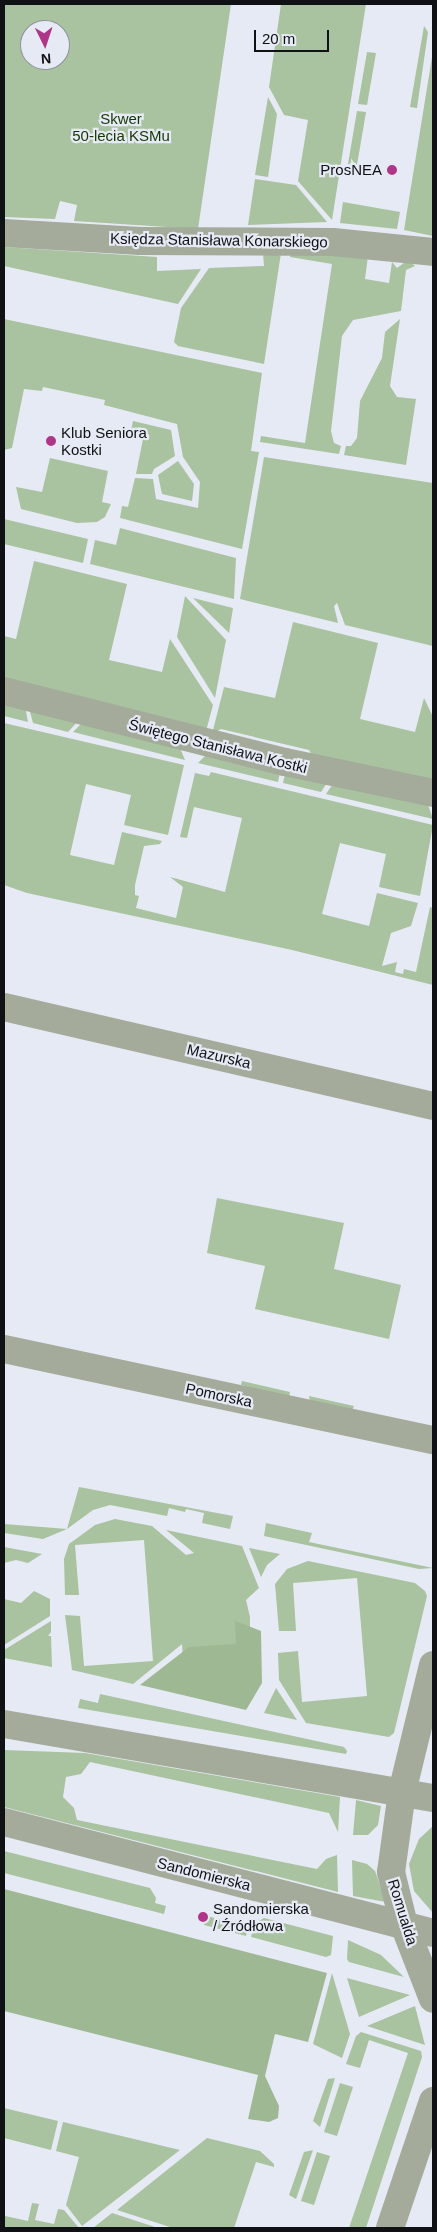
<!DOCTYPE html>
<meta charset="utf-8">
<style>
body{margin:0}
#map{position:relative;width:437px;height:2232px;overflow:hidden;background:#e6eaf4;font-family:Arial,sans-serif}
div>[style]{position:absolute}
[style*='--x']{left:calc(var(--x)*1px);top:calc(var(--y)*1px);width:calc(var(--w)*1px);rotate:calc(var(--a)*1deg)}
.green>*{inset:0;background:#a9c29f}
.forest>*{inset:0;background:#9eb893}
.minor>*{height:28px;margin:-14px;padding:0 14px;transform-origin:14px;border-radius:14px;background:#a4ab9a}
.tertiary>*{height:28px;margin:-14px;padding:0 14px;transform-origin:14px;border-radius:14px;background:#a4ab9a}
.dots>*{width:14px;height:14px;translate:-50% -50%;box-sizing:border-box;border:2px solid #e6eaf4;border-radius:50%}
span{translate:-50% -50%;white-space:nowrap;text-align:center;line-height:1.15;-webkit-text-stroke:4.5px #e6eaf4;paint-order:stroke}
.park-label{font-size:15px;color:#153601}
.poi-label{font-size:15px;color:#0f1114}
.right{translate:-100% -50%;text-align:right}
.left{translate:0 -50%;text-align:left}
.street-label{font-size:15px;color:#0f1114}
.frame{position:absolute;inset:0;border:5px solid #0f1114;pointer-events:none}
.north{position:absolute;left:20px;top:20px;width:50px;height:50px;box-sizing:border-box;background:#e6eaf4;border:1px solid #90939a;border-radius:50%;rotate:176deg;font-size:14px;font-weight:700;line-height:20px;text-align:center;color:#0f1114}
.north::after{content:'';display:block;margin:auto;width:18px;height:22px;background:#af3588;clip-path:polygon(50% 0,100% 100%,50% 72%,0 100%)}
.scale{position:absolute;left:254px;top:30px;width:75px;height:22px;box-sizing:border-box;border:2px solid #0f1114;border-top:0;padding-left:6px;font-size:15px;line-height:18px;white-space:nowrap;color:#0f1114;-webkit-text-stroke:4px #e6eaf4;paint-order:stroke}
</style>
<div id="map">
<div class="green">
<div style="clip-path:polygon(evenodd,4px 4px,231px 4px,198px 229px,74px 221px,77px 205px,60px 201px,55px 219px,4px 217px,4px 4px,30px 30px,60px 30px,60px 60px,30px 60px,30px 30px)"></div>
<div style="clip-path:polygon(281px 4px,366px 4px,332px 220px,298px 181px,308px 120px,284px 115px,269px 87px)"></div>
<div style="clip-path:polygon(424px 26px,428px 32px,417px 108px,410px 107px)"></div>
<div style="clip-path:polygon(433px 51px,433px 236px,404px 230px)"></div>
<div style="clip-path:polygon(367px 52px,376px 53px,367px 105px,358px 104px)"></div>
<div style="clip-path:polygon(268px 97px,277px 114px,268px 177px,255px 175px)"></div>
<div style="clip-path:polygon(357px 111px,366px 112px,357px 165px,348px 164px)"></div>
<div style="clip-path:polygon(255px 179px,296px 185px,327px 222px,248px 225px)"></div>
<div style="clip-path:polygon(343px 202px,400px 212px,397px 229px,340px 223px)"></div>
<div style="clip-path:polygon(4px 247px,157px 257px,157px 271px,201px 269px,178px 304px,4px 266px)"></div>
<div style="clip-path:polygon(263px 253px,281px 253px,264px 364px,178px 346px,174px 342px,181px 308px,209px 268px,264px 266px)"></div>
<div style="clip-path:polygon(291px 253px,368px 256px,365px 279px,389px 283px,392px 262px,397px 268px,408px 260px,415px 266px,406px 270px,401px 311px,353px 320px,342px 336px,331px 431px,334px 443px,341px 446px,339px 454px,260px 442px,261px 436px,305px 443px,332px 264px,290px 257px)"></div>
<div style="clip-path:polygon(4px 319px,262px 373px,251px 451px,259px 452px,242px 549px,120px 518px,122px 506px,128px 507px,135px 478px,153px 479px,156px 499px,198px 508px,200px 482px,183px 457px,177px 424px,104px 405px,105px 400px,43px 387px,42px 391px,24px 389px,12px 448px,4px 450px)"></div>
<div style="clip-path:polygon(400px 319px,390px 386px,397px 397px,416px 399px,406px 465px,344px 455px,346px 446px,351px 446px,357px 438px,360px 401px,382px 358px,385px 332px)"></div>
<div style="clip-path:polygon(133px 421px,171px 430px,175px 456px,154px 469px,152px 474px,136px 474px,143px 439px,130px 436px)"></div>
<div style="clip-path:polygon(264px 457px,433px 483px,433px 646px,345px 625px,337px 603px,334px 606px,338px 623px,240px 599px)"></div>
<div style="clip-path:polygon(50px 458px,108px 471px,102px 502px,111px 504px,105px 517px,97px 522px,77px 523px,21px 509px,16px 487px,42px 492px)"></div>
<div style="clip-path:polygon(178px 461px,194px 484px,192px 501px,162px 494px,158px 475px)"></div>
<div style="clip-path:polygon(4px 519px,88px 539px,83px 563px,4px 544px)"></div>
<div style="clip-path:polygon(120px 528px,236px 558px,234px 599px,90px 564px,95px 540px,116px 545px)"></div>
<div style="clip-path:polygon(34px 561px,127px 584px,109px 660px,162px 672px,170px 639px,213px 705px,205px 735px,4px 681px,4px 636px,16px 639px)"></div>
<div style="clip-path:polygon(185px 596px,226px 640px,215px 698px,177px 637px)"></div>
<div style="clip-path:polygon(193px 598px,233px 608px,229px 633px)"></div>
<div style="clip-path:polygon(293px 622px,378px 643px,360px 719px,415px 732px,424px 698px,433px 717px,433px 781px,316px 762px,309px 750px,221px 729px,212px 734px,224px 687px,275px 698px)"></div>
<div style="clip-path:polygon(4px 701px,25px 706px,28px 722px,4px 716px)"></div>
<div style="clip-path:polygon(29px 708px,79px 720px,68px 732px,33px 723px)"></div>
<div style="clip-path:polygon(84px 721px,180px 748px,185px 760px,73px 732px)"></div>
<div style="clip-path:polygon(4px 723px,184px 765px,168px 835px,124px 825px,131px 795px,86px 784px,70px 855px,114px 865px,122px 832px,162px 841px,160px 844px,144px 846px,135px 885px,135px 895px,139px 896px,136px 908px,176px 918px,183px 887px,170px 877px,225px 892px,242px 818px,194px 807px,187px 838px,180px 837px,195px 773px,209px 776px,211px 772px,433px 825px,420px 896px,379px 887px,386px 854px,340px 843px,322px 914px,369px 926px,377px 893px,418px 903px,411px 926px,391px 933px,382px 966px,397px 962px,395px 972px,403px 974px,404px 969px,416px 972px,430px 907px,433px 908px,433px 985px,292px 950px,27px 893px,4px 885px)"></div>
<div style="clip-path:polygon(207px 754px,281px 767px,278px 782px,198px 763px)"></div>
<div style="clip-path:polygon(286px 769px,329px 780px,321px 792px,283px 783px)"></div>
<div style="clip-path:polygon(335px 781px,428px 805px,433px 819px,326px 794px)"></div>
<div style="clip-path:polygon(217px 1198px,344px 1223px,334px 1269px,401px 1285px,389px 1339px,255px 1309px,265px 1266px,207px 1253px)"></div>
<div style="clip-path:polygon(242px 1381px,290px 1392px,289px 1398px,241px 1385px)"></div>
<div style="clip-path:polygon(309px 1396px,354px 1406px,352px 1411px,310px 1402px)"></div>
<div style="clip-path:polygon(79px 1487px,233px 1516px,230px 1529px,202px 1523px,204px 1513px,186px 1509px,185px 1512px,169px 1508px,167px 1516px,110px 1505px,93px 1510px,67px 1529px,43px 1539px,4px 1533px,4px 1524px,67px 1529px)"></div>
<div style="clip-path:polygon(115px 1519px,152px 1526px,186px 1555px,194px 1553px,166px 1530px,242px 1546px,259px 1588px,246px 1600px,250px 1617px,250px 1672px,184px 1674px,182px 1644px,133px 1684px,72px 1670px,65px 1615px,80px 1616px,84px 1666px,153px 1661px,144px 1540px,75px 1545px,79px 1595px,65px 1595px,64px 1559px,69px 1544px,95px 1525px)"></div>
<div style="clip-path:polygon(266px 1523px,312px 1533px,309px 1542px,433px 1568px,419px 1569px,264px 1536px)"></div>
<div style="clip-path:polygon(4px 1547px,42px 1554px,28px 1563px,16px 1560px,4px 1563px)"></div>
<div style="clip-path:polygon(249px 1548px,280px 1554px,267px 1565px,261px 1577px)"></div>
<div style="clip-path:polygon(308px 1561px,415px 1583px,425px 1591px,427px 1596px,394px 1733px,389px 1737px,306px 1723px,279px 1680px,278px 1653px,298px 1651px,302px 1702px,367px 1696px,357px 1578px,293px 1583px,296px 1631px,279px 1631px,275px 1584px,287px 1569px)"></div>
<div style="clip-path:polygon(34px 1591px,50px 1599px,50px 1616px,4px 1645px,4px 1599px,21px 1603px)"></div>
<div style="clip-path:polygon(51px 1621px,51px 1632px,48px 1636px,51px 1636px,52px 1667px,4px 1658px,4px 1650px)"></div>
<div style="clip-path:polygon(276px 1688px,297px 1720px,264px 1713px)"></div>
<div style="clip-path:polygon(100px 1694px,344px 1747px,347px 1751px,346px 1754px,78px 1708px,80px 1699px,98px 1703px)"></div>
<div style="clip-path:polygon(4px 1750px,85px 1753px,340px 1797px,338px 1832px,329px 1813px,90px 1762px,81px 1774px,66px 1777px,63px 1797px,74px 1808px,77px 1820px,317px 1869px,326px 1859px,337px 1855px,338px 1892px,4px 1807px)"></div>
<div style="clip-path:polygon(356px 1800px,381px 1806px,378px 1825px,368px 1835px,353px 1835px)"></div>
<div style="clip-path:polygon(433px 1826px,433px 1913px,414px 1891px,409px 1864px,419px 1839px)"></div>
<div style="clip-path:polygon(4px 1851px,150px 1888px,156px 1898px,155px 1903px,166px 1906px,164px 1914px,4px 1873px)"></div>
<div style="clip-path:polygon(352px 1860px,367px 1864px,375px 1871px,386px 1902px,353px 1896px)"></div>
<div style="clip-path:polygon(207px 1916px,248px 1927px,246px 1936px,204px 1925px)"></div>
<div style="clip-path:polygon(264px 1918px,333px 1936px,331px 1955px,326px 1957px,251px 1937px,254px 1924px)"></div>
<div style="clip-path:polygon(348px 1940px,381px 1955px,404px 1977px,349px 1962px,347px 1959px)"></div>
<div style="clip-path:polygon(332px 1973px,350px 2034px,342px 2058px,313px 2044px)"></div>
<div style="clip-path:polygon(347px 1978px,410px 1995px,359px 2017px)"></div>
<div style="clip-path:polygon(415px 2006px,425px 2045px,367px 2026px)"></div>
<div style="clip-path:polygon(361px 2032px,421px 2051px,422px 2057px,366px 2228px,349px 2228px,408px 2053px,369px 2040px,360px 2068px,346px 2064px,356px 2036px)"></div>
<div style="clip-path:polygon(335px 2078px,320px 2127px,313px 2121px,328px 2079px)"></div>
<div style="clip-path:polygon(340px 2083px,353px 2087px,337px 2136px,324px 2132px)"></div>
<div style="clip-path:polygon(4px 2108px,58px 2121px,51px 2150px,4px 2138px)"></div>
<div style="clip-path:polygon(63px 2122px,180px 2150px,82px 2226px,66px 2205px,79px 2157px,56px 2151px)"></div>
<div style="clip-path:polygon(207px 2138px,260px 2151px,274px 2164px,274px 2167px,256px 2162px,234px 2228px,173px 2228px,117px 2210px)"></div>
<div style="clip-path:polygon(313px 2150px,296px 2199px,289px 2195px,304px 2152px)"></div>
<div style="clip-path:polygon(317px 2152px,330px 2156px,314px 2205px,301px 2201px)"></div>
<div style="clip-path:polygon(32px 2203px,39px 2204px,35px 2220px,54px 2224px,58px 2209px,64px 2210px,79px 2228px,4px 2228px,5px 2216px,28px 2221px)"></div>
<div style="clip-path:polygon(112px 2213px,155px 2227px,154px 2228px,93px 2228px)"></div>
</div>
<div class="forest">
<div style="clip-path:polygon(235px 1621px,261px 1631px,262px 1683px,246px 1710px,140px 1685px,189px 1647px,236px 1644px)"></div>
<div style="clip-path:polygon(4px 1889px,327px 1973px,308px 2042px,275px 2034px,265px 2076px,279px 2106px,278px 2118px,269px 2122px,248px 2119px,258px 2075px,4px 2011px)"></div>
</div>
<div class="minor">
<div style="--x:4;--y:233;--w:136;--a:3.4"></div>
<div style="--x:140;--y:241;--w:193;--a:0.3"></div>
<div style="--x:333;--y:242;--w:100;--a:5.7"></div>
<div style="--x:4;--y:691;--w:290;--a:14.2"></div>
<div style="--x:285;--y:762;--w:151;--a:11.8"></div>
<div style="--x:4;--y:1007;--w:440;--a:13"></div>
<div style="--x:4;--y:1349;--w:439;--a:12"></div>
<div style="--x:433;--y:1665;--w:131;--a:103.7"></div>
<div style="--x:402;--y:1792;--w:81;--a:97.8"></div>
<div style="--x:391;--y:1872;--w:55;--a:76.2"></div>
<div style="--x:404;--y:1925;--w:79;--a:68.6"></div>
<div style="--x:390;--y:2228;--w:134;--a:-71.3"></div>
</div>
<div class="tertiary">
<div style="--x:4;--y:1724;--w:435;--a:9.8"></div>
<div style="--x:4;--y:1822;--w:443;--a:14.5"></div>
</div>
<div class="dots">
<div style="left:392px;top:170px;background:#af3588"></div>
<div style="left:51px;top:441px;background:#af3588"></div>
<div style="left:203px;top:1917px;background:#af3588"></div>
</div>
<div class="park-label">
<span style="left:121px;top:127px">Skwer<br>50-lecia KSMu</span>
</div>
<div class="poi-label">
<span class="right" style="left:382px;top:170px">ProsNEA</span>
<span class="left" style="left:61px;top:441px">Klub Seniora<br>Kostki</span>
<span class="left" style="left:213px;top:1917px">Sandomierska<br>/ Źródłowa</span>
</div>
<div class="street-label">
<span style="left:219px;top:240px;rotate:1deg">Księdza Stanisława Konarskiego</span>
<span style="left:218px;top:746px;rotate:14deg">Świętego Stanisława Kostki</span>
<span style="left:219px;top:1056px;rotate:13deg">Mazurska</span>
<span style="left:219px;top:1395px;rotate:12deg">Pomorska</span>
<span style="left:204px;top:1874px;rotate:14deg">Sandomierska</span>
<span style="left:403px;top:1912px;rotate:73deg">Romualda</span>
</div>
<div class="frame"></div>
<div class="north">N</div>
<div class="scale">20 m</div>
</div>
